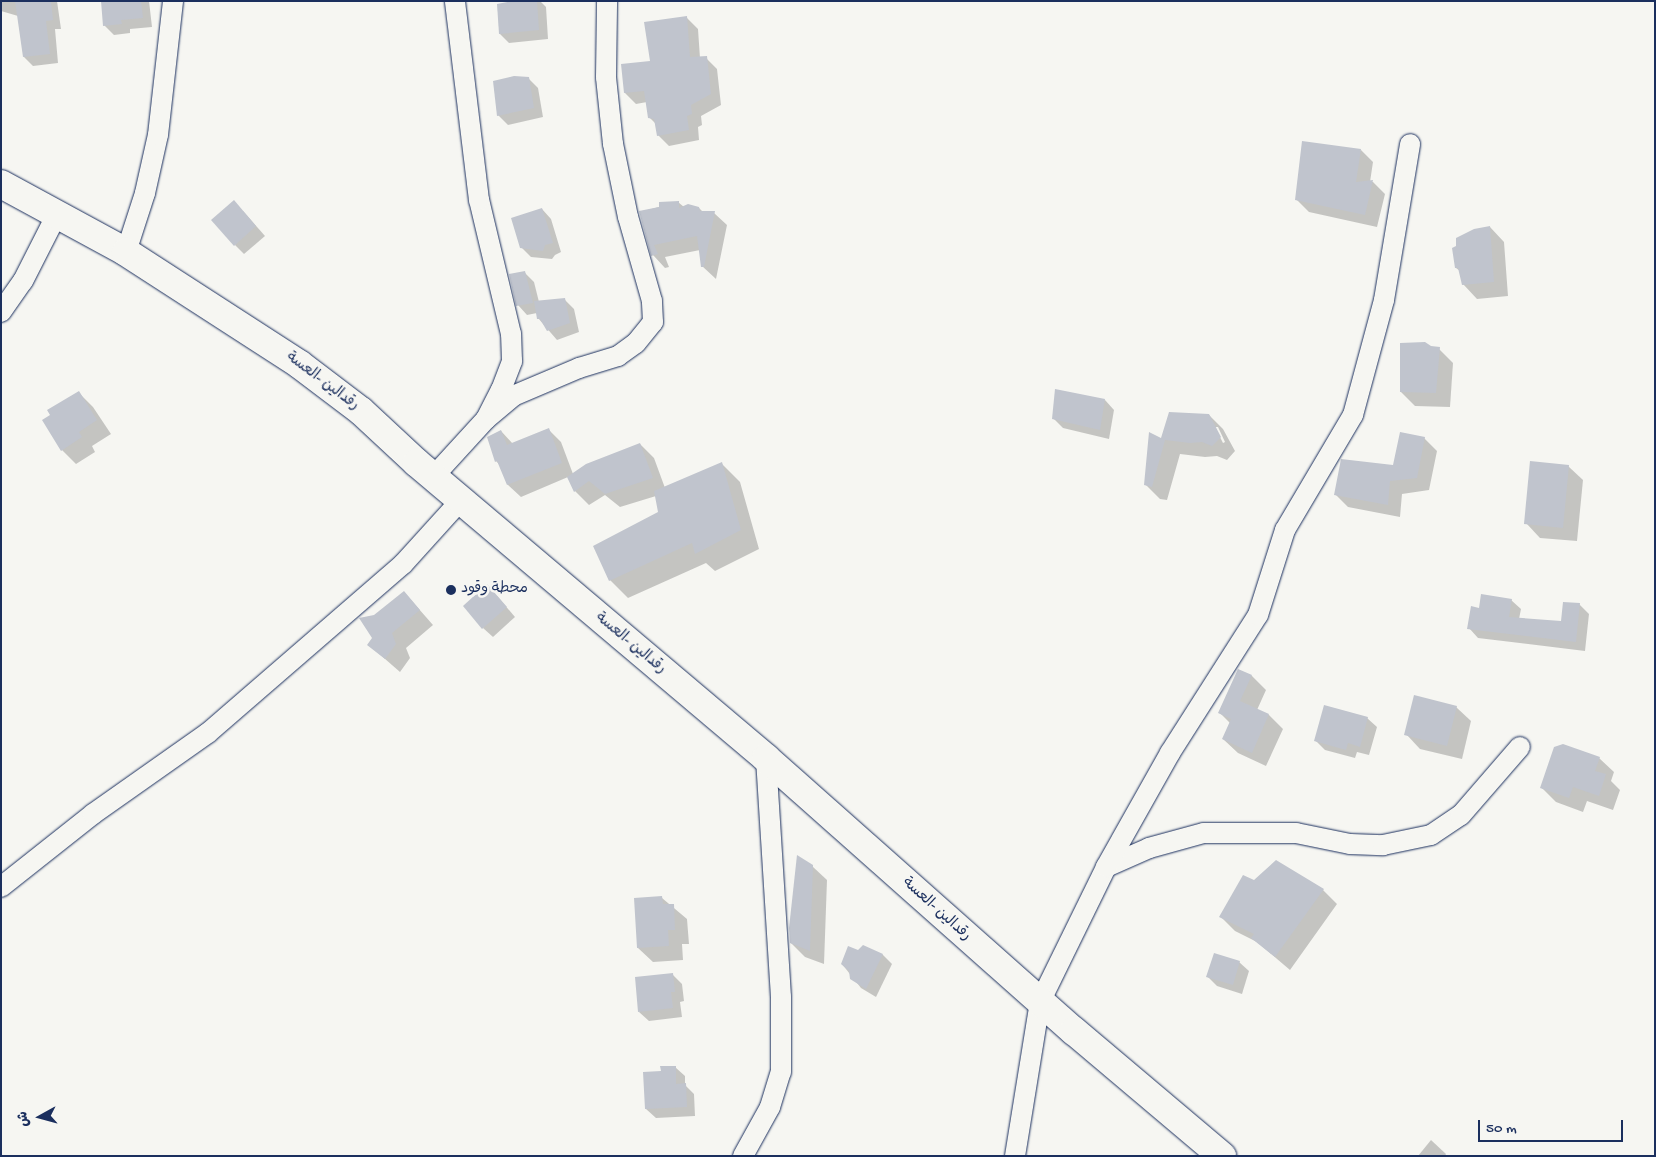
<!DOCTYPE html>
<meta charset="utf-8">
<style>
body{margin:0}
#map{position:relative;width:1656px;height:1157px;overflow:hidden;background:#f6f6f2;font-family:"Gochi Hand","Playpen Sans Arabic",sans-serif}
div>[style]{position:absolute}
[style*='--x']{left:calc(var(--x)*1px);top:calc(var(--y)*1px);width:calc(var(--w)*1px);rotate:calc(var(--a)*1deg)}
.shadow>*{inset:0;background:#0003}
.building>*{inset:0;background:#c0c4cd}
.roads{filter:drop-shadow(0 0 1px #1b2f5e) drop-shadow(0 0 1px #1b2f5e)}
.minor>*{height:20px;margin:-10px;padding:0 10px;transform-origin:10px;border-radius:10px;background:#f6f6f2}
.primary>*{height:28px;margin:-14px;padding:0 14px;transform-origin:14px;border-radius:14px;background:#f6f6f2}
.dots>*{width:14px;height:14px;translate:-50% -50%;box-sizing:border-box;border:2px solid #f6f6f2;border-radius:50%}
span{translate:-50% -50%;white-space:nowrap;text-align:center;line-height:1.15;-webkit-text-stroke:5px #f6f6f2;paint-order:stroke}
.street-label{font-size:15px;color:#1b2f5e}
.poi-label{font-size:15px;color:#1b2f5e}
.left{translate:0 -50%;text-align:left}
.frame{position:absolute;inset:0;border:2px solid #1b2f5e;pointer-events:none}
.north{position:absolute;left:15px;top:1092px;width:50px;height:50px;-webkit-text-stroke:4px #f6f6f2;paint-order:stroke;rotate:263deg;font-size:14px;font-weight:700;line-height:20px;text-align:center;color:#1b2f5e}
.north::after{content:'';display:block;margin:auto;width:18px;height:22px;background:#1b2f5e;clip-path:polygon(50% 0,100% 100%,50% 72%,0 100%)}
.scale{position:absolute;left:1478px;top:1120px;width:145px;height:22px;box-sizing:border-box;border:2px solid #1b2f5e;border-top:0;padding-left:6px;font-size:15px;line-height:18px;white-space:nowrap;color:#1b2f5e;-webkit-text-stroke:4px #f6f6f2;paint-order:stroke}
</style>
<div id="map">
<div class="shadow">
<div style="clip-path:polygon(1px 1px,57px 1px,61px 29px,55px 29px,58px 63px,33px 66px,24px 57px,18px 16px,1px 11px)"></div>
<div style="clip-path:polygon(102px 1px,149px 1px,152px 27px,130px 29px,130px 33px,114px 35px,104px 25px)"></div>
<div style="clip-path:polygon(519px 1px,540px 1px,546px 7px,548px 39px,509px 43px,500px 34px)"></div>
<div style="clip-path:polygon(687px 18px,698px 29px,700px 58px,706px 58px,717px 69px,721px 105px,701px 116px,702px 125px,698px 127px,699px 140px,669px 146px,658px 135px,656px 124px,649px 117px,647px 102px,636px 104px,625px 93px,622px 65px,652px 62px)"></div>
<div style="clip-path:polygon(528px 78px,538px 88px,543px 117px,508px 125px,498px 115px)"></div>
<div style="clip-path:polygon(1361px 150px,1373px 162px,1370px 182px,1373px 182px,1385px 194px,1377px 227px,1309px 212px,1297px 200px)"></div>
<div style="clip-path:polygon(678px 202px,684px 207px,699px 208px,703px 212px,714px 213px,727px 225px,716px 279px,702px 266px,700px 250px,665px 257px,669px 267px,665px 268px,653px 255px,640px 212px)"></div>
<div style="clip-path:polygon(542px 209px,551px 219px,561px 252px,555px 255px,552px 259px,531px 257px,522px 248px)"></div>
<div style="clip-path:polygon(243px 211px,265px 236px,244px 254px,235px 245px)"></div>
<div style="clip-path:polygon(1490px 227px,1504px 242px,1508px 296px,1477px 299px,1463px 284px,1460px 271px,1456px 268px)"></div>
<div style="clip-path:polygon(525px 273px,534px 282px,539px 302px,564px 299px,574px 309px,579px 332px,557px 340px,538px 318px,537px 313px,527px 315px,518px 305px)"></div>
<div style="clip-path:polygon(1430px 347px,1439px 349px,1453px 363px,1450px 407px,1415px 406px,1401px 392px)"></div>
<div style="clip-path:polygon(79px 393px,93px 407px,111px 434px,92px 446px,95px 452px,76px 464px,62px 450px)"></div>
<div style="clip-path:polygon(1105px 400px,1114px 410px,1109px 439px,1063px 428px,1053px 418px)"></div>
<div style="clip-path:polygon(evenodd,1209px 415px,1223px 429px,1235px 451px,1227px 460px,1217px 456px,1205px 457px,1180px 454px,1167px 500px,1160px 499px,1146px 485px,1162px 439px,1209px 415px,1215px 427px,1218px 427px,1225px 442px,1223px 443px,1215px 427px)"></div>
<div style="clip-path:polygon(548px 429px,561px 442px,573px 474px,640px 444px,654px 458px,665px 488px,722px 464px,740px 482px,759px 549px,715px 571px,706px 563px,628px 598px,610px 580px,659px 513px,656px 496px,620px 507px,605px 495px,589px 505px,575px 491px,568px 477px,521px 497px,508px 485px,501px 466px,496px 461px,501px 431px,513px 444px)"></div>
<div style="clip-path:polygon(1424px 438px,1437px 451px,1429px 490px,1402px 494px,1400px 517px,1348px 507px,1335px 494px,1394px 466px)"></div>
<div style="clip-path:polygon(1568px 466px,1583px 480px,1577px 541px,1540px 538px,1526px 523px)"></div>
<div style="clip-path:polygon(404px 592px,433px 625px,406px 648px,410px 658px,400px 672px,369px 645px,374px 638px,375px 617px)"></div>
<div style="clip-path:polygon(497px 596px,515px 617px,493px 637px,483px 628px)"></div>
<div style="clip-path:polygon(1511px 600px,1521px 609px,1519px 619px,1562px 623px,1579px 604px,1589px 614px,1585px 651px,1478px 638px,1469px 628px,1480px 609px)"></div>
<div style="clip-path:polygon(1239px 670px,1252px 676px,1266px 690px,1257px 710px,1269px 715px,1283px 729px,1266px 766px,1238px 753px,1223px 739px,1230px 723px,1220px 713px)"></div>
<div style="clip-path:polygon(1456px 707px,1471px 721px,1462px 759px,1420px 749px,1406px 734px)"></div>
<div style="clip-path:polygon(1367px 718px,1377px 727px,1369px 755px,1357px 752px,1355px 758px,1325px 750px,1315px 740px)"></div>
<div style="clip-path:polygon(1599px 758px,1614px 772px,1611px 781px,1620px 790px,1613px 810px,1587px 801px,1583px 812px,1556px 802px,1541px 787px)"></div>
<div style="clip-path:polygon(812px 866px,827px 880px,824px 964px,805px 957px,791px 943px)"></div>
<div style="clip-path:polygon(1254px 881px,1323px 890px,1337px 904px,1290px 970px,1257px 942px,1235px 931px,1221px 917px)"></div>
<div style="clip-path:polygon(662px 898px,687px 919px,689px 944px,682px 944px,683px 960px,653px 962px,638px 948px)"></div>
<div style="clip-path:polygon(863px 947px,883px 955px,892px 964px,876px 997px,861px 988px,842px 964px)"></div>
<div style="clip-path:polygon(1239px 962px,1249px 971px,1242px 994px,1217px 986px,1208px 977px)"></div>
<div style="clip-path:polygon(672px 974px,682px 984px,684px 1001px,680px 1002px,682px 1017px,649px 1021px,639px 1012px)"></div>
<div style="clip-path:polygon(675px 1067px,685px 1076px,685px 1085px,694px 1094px,695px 1116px,656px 1118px,646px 1109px,662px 1072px)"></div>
<div style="clip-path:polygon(1431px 1140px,1446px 1154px,1445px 1156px,1418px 1156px)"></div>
</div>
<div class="building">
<div style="clip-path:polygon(15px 1px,51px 1px,53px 20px,46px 21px,50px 54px,23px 57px)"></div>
<div style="clip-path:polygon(101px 1px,141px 1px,143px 18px,121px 20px,122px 24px,103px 26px)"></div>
<div style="clip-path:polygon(513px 1px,537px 1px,539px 30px,499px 34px,497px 4px)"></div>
<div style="clip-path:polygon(687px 16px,690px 57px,707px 56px,711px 94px,691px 105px,692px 114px,687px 116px,689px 130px,657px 136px,654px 119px,648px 118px,644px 91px,624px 93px,621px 64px,650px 61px,644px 22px)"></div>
<div style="clip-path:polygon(514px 76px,529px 77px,534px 108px,497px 116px,493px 81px)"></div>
<div style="clip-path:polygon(1302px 141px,1361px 149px,1356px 182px,1373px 180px,1365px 215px,1295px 200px)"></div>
<div style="clip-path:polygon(234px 200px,256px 226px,234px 246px,211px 220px)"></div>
<div style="clip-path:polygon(679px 201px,679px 208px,688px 204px,699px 207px,700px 211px,715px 211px,704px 267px,701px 267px,697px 236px,654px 245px,658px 254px,651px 256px,639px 211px,659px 207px,659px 202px)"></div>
<div style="clip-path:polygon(542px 208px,553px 243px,545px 245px,543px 251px,520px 248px,511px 218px)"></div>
<div style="clip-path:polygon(1490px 226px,1494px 282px,1462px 285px,1458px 268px,1455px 268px,1452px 248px,1456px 246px,1456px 238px,1474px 229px)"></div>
<div style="clip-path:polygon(525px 271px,533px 303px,516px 306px,509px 274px)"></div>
<div style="clip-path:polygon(565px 298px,570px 323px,547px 331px,540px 319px,537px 319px,534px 301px)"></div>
<div style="clip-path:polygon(1425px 342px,1431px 346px,1440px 347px,1436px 393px,1400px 392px,1400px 343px)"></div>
<div style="clip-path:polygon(1055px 389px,1105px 399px,1100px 430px,1052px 419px)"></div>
<div style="clip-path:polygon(79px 391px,97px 420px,79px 432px,82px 437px,61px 451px,42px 420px,50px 415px,47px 410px)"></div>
<div style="clip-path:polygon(1169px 412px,1209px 414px,1221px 437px,1212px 446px,1202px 442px,1190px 443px,1165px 440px,1152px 487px,1144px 485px,1149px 432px,1161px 438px)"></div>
<div style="clip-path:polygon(549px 428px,562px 463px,507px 485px,497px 461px,495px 462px,487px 437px,501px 430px,507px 445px)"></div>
<div style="clip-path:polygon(1400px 432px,1425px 437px,1417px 478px,1390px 481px,1388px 505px,1334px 495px,1341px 459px,1393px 465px)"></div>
<div style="clip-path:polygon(640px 443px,653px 478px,605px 494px,589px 481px,574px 492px,567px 477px,586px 464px)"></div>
<div style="clip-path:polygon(1530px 461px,1569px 465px,1563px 528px,1524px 524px)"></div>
<div style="clip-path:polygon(722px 462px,741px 530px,695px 554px,692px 543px,609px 581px,593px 546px,658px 512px,654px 491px)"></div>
<div style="clip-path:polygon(487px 584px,507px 607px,482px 629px,463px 606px)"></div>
<div style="clip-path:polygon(404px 591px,420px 610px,392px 633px,396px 644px,385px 659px,367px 645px,372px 638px,359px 618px,374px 615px)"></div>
<div style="clip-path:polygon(1481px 594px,1512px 599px,1509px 617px,1561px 621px,1563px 602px,1580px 603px,1576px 642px,1467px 629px,1471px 606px,1479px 608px)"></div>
<div style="clip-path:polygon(1238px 669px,1252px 675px,1240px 701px,1269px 714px,1252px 753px,1222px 739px,1231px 719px,1218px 713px)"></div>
<div style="clip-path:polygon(1414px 695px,1457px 706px,1447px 746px,1404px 735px)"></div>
<div style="clip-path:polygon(1324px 705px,1368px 717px,1360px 747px,1348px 743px,1346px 750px,1314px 741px)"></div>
<div style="clip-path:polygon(1563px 744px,1600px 757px,1595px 771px,1606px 774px,1599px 796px,1573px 787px,1569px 798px,1540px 788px,1554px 747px)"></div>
<div style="clip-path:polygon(797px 855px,813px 865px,810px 951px,790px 943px,789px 928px)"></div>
<div style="clip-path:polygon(1276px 860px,1324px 889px,1275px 957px,1251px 938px,1254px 934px,1219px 917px,1243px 875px,1254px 880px)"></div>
<div style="clip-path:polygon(662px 896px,663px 904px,674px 904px,675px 930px,668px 930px,669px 946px,637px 948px,634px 898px)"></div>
<div style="clip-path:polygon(863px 945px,883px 954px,866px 989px,850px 979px,849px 971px,841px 964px,848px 946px,858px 950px)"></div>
<div style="clip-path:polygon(1214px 953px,1240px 961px,1233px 985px,1206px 977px)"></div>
<div style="clip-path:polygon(673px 973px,675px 992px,671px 992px,673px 1008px,638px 1012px,635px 977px)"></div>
<div style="clip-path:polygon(660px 1066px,676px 1066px,676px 1084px,686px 1083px,687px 1107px,645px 1109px,643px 1072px,661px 1071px)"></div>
</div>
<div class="roads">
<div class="minor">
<div style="--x:126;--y:252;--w:62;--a:-72.1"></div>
<div style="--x:145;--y:193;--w:59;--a:-77.4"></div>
<div style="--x:158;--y:135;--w:135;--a:-83.6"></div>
<div style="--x:1;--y:312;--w:38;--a:-55"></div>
<div style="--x:23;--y:281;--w:75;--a:-63.1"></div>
<div style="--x:486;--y:419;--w:35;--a:-40"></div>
<div style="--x:513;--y:396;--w:72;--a:-23"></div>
<div style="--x:579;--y:368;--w:41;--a:-17.1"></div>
<div style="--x:618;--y:356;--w:22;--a:-36"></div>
<div style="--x:636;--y:343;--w:27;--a:-51"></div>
<div style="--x:653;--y:322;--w:21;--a:-93"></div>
<div style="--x:652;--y:301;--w:87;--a:-105.9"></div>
<div style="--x:628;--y:217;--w:75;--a:-101.6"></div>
<div style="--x:613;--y:144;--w:67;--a:-96"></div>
<div style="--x:606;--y:77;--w:76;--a:-89.2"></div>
<div style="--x:433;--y:477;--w:79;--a:-47.6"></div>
<div style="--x:486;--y:419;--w:33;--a:-63"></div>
<div style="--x:501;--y:390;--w:31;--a:-69"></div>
<div style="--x:512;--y:361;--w:27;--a:-92"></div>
<div style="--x:511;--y:334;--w:138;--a:-103.4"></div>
<div style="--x:479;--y:200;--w:200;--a:-96.9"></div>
<div style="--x:1106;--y:867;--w:47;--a:-23.8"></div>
<div style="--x:1149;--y:848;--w:57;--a:-15.3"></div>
<div style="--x:1204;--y:833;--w:92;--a:0"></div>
<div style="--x:1296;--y:833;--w:55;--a:11.5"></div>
<div style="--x:1350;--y:844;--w:33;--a:2"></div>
<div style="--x:1383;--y:845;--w:49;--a:-11.8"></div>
<div style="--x:1431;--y:835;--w:36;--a:-34"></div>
<div style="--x:1461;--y:815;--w:90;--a:-49.1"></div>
<div style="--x:1;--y:887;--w:117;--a:-38.4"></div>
<div style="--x:93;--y:814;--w:141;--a:-35.2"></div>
<div style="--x:208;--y:733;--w:258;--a:-40.9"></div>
<div style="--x:403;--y:564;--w:86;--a:-47.8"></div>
<div style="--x:743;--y:1156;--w:56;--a:-61.1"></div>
<div style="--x:770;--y:1107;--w:37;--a:-73"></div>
<div style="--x:781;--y:1072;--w:75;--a:-90"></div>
<div style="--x:781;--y:997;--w:239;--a:-93.6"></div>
<div style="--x:1015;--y:1156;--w:156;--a:-80.8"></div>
<div style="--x:1040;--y:1002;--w:150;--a:-63.9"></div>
<div style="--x:1106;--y:867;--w:131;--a:-60.7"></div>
<div style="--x:1170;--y:753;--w:164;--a:-57.5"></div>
<div style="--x:1258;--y:615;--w:89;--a:-72.4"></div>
<div style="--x:1285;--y:530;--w:134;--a:-59.4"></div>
<div style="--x:1353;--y:415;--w:119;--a:-74.9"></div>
<div style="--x:1384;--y:300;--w:158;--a:-80.5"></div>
</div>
<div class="primary">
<div style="--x:1;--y:184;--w:142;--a:28.5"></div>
<div style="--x:126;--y:252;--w:206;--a:32.9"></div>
<div style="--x:299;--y:364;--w:78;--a:37.2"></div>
<div style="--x:361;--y:411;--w:76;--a:42.9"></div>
<div style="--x:417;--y:463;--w:457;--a:40.2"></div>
<div style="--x:766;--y:758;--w:412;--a:41.6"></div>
<div style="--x:1074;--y:1031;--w:194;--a:40.2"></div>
</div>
</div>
<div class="dots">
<div style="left:451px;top:590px;background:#1b2f5e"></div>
</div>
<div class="street-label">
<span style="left:322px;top:382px;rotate:37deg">رقدالين -العسة</span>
<span style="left:630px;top:644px;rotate:40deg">رقدالين -العسة</span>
<span style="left:936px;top:910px;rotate:42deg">رقدالين -العسة</span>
</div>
<div class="poi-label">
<span class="left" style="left:461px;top:590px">محطة وقود</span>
</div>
<div class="frame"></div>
<div class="north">ش</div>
<div class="scale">50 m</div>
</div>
